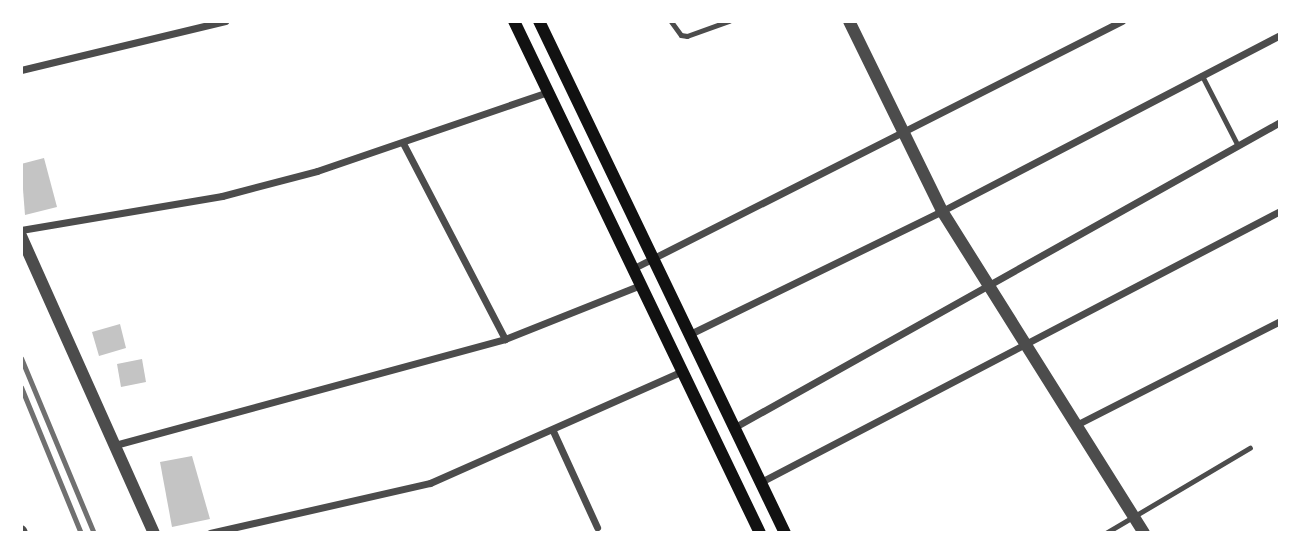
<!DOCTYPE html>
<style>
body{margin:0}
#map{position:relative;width:1301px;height:554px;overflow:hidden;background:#fff;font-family:"Roboto Condensed",sans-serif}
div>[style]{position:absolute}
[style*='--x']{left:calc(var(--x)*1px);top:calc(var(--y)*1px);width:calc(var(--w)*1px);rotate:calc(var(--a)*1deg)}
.building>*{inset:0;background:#c4c4c4}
.service>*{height:4.5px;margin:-2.25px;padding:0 2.25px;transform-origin:2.25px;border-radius:2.25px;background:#4c4c4c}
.minor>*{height:7px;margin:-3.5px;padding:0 3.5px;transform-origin:3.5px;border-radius:3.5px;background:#4c4c4c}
.tertiary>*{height:12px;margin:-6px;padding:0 6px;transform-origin:6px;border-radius:6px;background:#4c4c4c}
.secondary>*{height:12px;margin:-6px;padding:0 6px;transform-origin:6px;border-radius:6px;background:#111}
.rail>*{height:5px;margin:-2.5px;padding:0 2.5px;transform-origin:2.5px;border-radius:2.5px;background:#707070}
span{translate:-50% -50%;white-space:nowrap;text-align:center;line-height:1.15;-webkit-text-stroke:5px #fff;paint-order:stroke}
.frame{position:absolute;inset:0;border:23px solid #fff;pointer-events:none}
</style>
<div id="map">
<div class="building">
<div style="clip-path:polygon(44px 158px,57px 207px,25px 215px,21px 164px)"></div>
<div style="clip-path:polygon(120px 324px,126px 348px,99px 356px,92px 332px)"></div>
<div style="clip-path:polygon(142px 359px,146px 382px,121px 387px,117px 364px)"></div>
<div style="clip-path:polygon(192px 456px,210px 519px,172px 527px,160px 462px)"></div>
</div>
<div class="service">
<div style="--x:671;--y:21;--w:17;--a:54"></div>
<div style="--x:681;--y:35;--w:6;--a:9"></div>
<div style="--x:687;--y:36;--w:45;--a:-19.7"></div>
<div style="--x:1202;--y:75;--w:79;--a:62.8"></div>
<div style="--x:1106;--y:533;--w:167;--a:-30.6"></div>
</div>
<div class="minor">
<div style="--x:21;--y:70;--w:210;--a:-13.5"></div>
<div style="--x:404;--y:145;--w:219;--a:62.5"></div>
<div style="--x:21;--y:230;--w:204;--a:-9.6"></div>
<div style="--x:222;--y:196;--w:98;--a:-14.7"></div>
<div style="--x:317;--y:171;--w:244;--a:-18.9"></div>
<div style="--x:634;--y:268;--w:547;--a:-26.85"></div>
<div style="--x:690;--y:334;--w:280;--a:-26"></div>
<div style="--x:942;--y:211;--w:381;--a:-27.5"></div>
<div style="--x:1076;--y:425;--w:229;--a:-27"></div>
<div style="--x:735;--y:427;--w:625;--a:-29.23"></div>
<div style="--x:553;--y:431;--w:106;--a:65.4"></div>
<div style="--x:115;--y:445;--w:404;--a:-15.2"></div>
<div style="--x:505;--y:339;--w:146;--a:-21.7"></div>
<div style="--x:761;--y:482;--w:585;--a:-27.57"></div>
<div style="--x:210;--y:533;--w:226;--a:-12.8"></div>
<div style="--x:430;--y:483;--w:277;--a:-23.9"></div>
</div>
<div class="tertiary">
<div style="--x:849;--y:21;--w:212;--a:63.9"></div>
<div style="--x:942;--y:211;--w:380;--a:57.9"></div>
<div style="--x:21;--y:236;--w:325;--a:65.9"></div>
<div style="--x:21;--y:531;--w:2;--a:63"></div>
</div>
<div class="secondary">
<div style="--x:514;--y:21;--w:568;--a:64.34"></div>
<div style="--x:539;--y:21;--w:568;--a:64.34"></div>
</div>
<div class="rail">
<div style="--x:21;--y:358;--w:190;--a:67.4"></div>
<div style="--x:21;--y:387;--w:158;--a:67.7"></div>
</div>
<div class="frame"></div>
</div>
